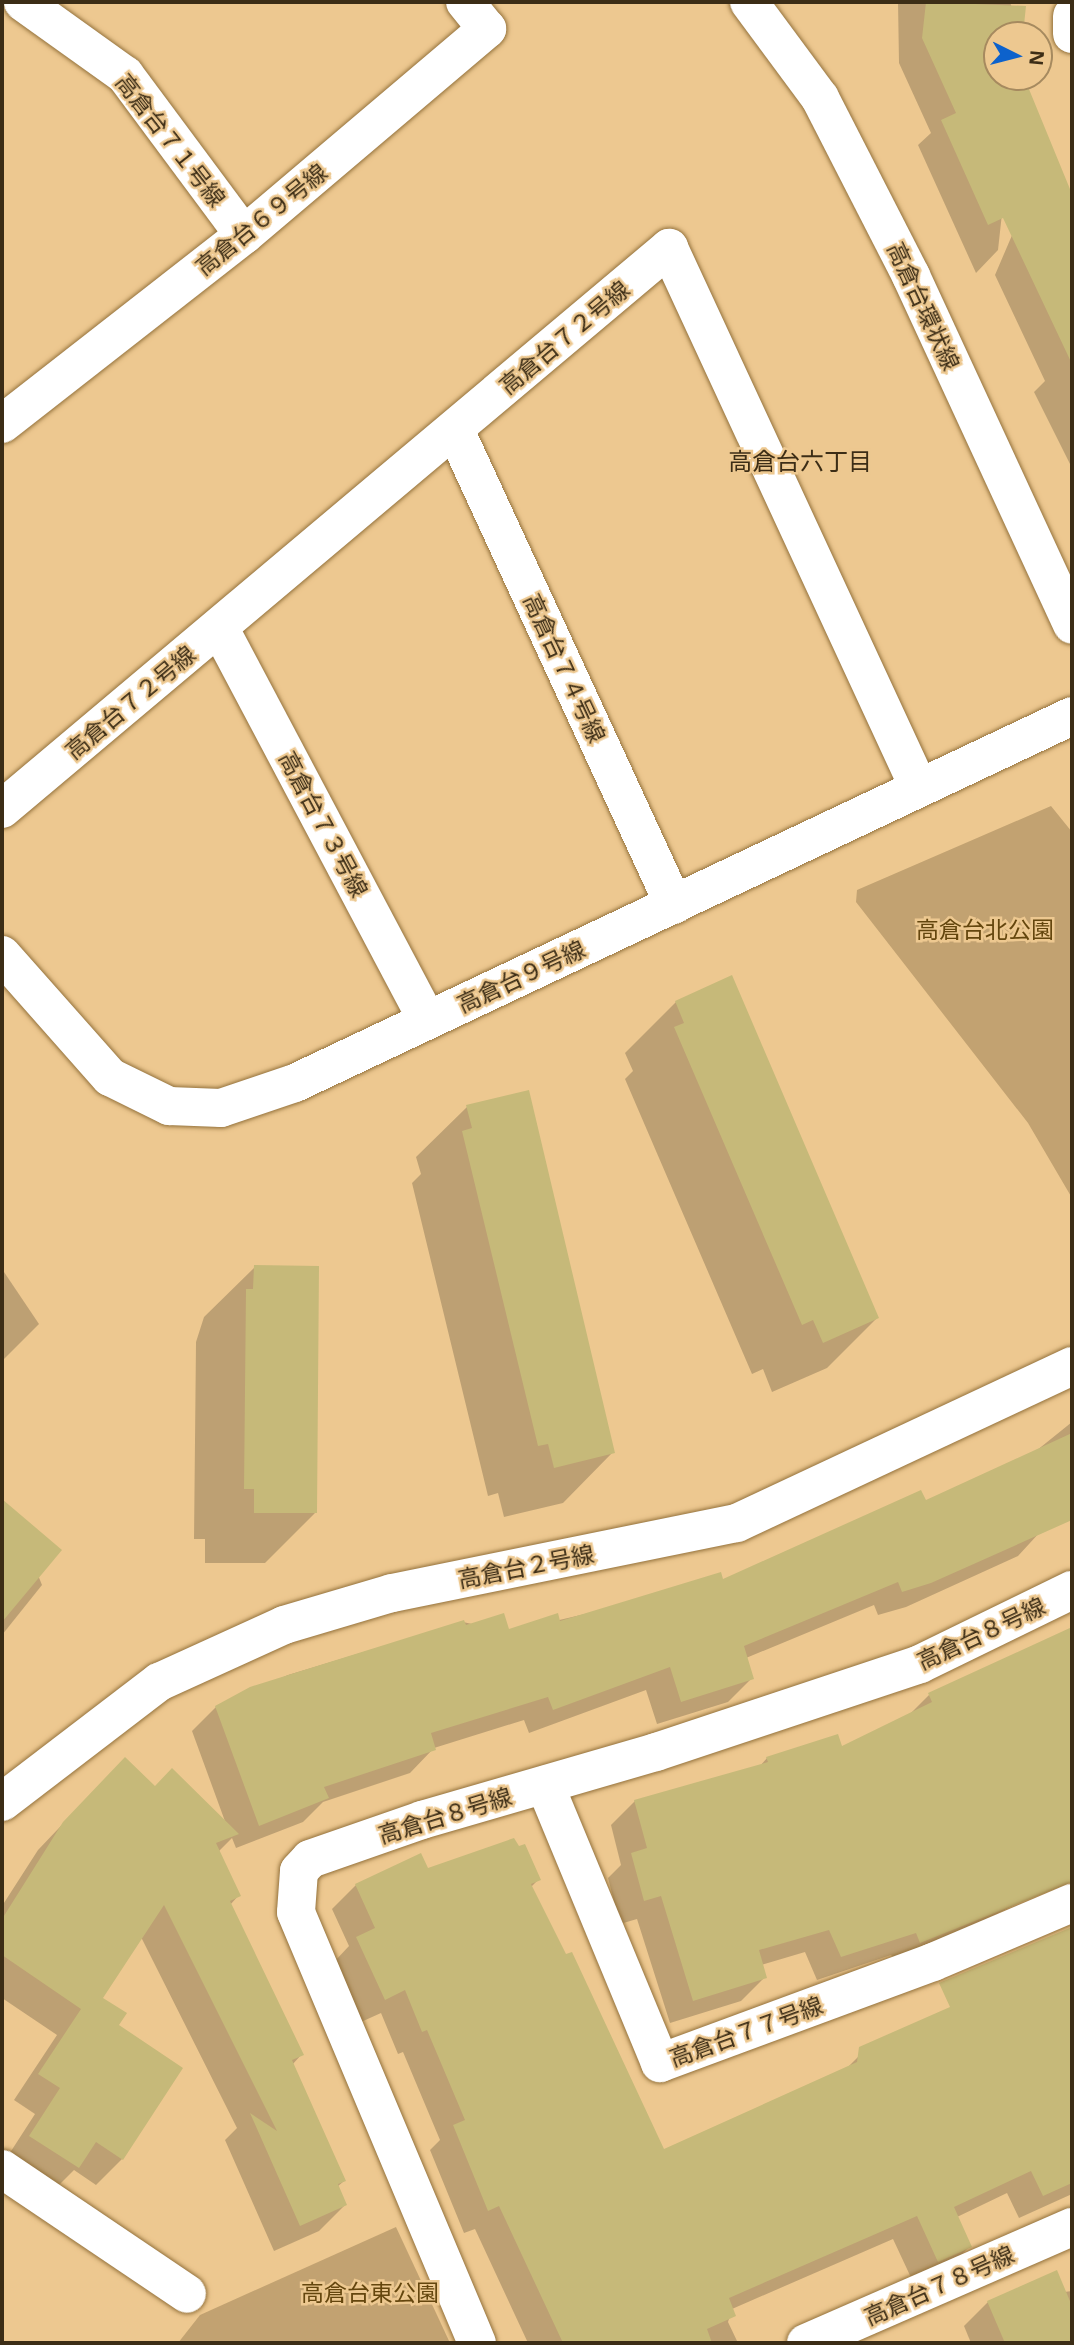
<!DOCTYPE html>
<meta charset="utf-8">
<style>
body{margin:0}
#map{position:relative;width:1074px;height:2345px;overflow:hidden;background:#edc890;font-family:"Noto Sans","Noto Sans JP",sans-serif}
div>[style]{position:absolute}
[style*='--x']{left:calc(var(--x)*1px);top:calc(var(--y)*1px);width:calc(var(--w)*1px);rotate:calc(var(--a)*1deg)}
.green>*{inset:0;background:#c2a271}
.shadow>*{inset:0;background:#0003}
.building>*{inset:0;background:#c6b979}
.roads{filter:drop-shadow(0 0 2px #94723c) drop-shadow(0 0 2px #94723c)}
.minor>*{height:38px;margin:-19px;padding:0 19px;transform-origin:19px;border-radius:19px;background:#fff}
.tertiary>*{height:38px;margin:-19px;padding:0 19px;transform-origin:19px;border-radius:19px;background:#fff}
span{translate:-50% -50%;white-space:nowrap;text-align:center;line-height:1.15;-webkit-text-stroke:5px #edc890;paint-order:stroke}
.street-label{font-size:23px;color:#3c2d16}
.park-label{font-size:23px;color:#64460e}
.neighbourhood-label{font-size:24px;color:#3c2d16}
.frame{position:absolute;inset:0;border:4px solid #3c2d16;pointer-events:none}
.north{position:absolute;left:983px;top:21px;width:70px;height:70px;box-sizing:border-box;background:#edc890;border:2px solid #a68a5f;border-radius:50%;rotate:96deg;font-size:19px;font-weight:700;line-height:28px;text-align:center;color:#3c2d16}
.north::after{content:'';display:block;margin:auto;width:24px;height:32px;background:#0d62cc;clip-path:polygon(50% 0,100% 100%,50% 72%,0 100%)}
</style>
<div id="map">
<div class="green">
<div style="clip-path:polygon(1051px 806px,1072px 832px,1072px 1198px,1028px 1123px,856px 902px,857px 890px)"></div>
<div style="clip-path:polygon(396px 2227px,450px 2343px,178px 2343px,200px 2315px)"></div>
</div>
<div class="shadow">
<div style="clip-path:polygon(898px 2px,1010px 2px,1021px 35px,997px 35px,997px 77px,1017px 77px,998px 250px,976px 273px,918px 145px,931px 133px,899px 63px)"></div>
<div style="clip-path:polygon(1056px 163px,1072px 199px,1072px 468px,1034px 392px,1045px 381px,995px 275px,1033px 186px)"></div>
<div style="clip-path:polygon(731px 978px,877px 1318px,827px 1368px,772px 1392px,763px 1369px,752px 1374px,625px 1079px,633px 1071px,625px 1053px,676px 1002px)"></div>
<div style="clip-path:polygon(467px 1107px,613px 1452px,563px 1503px,504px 1517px,498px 1493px,488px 1496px,412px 1183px,421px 1174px,416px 1157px)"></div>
<div style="clip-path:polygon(255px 1267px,315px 1513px,265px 1563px,205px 1563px,205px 1539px,194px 1539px,196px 1342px,204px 1317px)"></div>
<div style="clip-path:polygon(2px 1269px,39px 1324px,2px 1361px)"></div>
<div style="clip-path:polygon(1072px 1422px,1072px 1515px,1041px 1531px,1018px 1556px,906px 1607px,878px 1615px,874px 1605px,746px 1658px,752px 1678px,728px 1702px,657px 1724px,646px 1690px,529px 1733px,524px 1720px,434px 1748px,410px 1773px,323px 1802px,303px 1822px,236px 1848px,232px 1838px,218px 1852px,239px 1895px,230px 1905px,302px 2054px,292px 2065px,344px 2181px,337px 2187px,345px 2205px,319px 2231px,274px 2251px,225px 2140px,237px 2128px,141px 1937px,101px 1999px,117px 2026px,122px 2159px,96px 2185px,74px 2170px,51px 2193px,4px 2162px,35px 2114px,14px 2100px,57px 2035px,2px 1998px,2px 1906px,38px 1850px,99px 1786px,155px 1788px,226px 1824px,192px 1731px,216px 1707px,288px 1675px,463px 1622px,508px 1632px,722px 1582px,925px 1503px,1036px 1451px)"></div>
<div style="clip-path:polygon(12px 1510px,42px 1585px,2px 1635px,2px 1519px)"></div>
<div style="clip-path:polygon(1072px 1629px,1072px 1875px,900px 1964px,891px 1955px,817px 1980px,805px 1952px,761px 1965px,765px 1977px,741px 2001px,670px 2023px,637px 1919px,620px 1924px,608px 1878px,621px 1865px,611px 1825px,635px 1801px,759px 1767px,767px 1758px,841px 1748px,908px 1716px,929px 1695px)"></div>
<div style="clip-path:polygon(539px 1879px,531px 1887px,663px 2151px,846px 2069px,862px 2053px,1072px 1953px,1072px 2194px,1019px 2218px,1007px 2193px,957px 2217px,970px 2246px,946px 2270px,914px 2284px,893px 2239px,732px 2309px,728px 2322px,738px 2343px,528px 2343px,475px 2229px,464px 2233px,430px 2150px,440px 2140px,403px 2052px,398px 2054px,381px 2013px,361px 2022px,334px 1962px,349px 1946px,332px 1909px,356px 1885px)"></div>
<div style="clip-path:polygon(1072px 2291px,1072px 2343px,971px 2343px,964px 2326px,988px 2302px)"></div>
</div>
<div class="building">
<div style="clip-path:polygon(926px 2px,1026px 6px,1023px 35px,997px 35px,997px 77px,1024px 77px,1072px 194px,1072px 364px,1003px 218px,988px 225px,941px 120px,956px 113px,922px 38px)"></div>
<div style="clip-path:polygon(732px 975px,879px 1318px,823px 1343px,813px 1320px,802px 1325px,674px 1027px,684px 1023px,675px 1001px)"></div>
<div style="clip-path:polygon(529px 1090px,615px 1453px,554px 1468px,548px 1444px,538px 1446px,462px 1131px,472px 1128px,466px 1105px)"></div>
<div style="clip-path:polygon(254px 1265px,319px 1266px,317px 1513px,254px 1513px,254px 1489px,244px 1489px,246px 1289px,253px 1289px)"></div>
<div style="clip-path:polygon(1072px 1433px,1072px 1520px,931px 1583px,902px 1592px,898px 1582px,744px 1646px,754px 1679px,681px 1702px,670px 1667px,553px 1710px,548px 1697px,431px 1733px,436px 1750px,324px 1787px,329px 1798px,259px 1826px,215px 1706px,250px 1687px,464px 1620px,466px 1625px,504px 1613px,509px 1629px,558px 1613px,560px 1621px,721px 1572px,723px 1579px,921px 1490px,926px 1500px)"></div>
<div style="clip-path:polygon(2px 1499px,62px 1550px,2px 1622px)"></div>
<div style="clip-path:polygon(1072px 1627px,1072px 1882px,920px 1943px,916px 1933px,841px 1957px,829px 1930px,759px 1950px,767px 1978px,693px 2001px,661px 1896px,644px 1901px,631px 1853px,647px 1848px,634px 1800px,768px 1762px,766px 1757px,838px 1734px,842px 1746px,932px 1702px,928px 1693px)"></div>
<div style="clip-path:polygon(125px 1757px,155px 1786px,172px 1768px,239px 1834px,216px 1843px,241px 1896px,230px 1901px,304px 2055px,292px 2060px,346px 2181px,338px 2184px,347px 2205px,300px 2226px,250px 2113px,277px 2131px,164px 1905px,103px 1998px,127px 2013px,119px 2025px,183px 2068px,123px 2160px,96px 2142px,79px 2168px,29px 2136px,60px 2088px,38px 2074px,81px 2009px,2px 1955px,2px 1919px,63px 1822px)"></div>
<div style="clip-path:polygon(514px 1838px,519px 1846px,525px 1844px,541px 1880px,531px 1884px,566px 1954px,572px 1952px,664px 2149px,857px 2062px,859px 2047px,950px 2007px,939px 1983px,1072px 1927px,1072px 2183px,1043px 2196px,1031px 2171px,954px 2207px,972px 2247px,938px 2262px,917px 2216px,729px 2298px,736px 2316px,707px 2329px,712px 2343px,563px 2343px,499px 2206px,488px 2211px,453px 2125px,465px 2120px,427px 2030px,422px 2032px,405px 1990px,385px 2000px,356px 1937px,375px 1928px,355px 1884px,421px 1853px,428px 1868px)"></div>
<div style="clip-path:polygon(1057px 2270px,1072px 2306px,1072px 2343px,1005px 2343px,987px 2301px)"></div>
</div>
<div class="roads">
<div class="minor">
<div style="--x:23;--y:2;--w:125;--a:35.6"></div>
<div style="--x:125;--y:75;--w:199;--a:53.4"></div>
<div style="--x:1072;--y:16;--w:18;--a:90"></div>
<div style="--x:2;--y:424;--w:307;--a:-38"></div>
<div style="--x:244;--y:235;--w:319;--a:-40.3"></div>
<div style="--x:487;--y:29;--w:35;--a:-129"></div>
<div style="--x:455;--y:430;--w:523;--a:65.25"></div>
<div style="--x:220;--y:629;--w:442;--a:62.1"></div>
<div style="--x:2;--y:809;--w:872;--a:-40.07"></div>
<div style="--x:669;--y:248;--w:595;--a:65.16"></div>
<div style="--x:2;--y:955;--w:163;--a:48.5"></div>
<div style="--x:110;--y:1077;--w:66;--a:26.2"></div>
<div style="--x:169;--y:1106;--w:52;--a:2.2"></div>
<div style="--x:221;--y:1108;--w:78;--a:-18.7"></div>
<div style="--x:295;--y:1083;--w:859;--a:-25.28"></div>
<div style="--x:545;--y:1785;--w:301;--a:67.5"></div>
<div style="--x:660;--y:2063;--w:291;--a:-20.3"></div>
<div style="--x:933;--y:1962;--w:151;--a:-23"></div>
<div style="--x:2;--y:2169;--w:223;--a:34"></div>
<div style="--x:477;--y:2343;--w:467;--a:-112.8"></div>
<div style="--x:296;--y:1912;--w:41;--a:-85.8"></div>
<div style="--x:299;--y:1871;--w:16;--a:-47"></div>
<div style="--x:310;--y:1859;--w:119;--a:-19.2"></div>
<div style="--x:422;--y:1820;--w:244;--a:-16.2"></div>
<div style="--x:656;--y:1752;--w:278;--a:-18.4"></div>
<div style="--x:920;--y:1664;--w:169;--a:-26"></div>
<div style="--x:806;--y:2343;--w:290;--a:-23.6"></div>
</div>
<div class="tertiary">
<div style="--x:749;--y:2;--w:119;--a:53.5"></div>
<div style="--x:820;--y:98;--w:200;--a:62.9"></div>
<div style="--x:911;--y:276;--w:384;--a:65.2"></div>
<div style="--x:2;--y:1802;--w:198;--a:-37.4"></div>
<div style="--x:159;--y:1682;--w:137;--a:-24.5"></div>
<div style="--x:284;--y:1625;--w:113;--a:-16.5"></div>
<div style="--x:392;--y:1593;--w:352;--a:-11.5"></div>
<div style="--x:737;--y:1523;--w:370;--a:-25.1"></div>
</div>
</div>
<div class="street-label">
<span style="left:171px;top:140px;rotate:52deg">高倉台７１号線</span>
<span style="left:261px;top:219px;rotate:-39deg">高倉台６９号線</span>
<span style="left:924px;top:306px;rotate:65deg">高倉台環状線</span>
<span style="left:564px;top:337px;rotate:-40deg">高倉台７２号線</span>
<span style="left:565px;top:668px;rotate:65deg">高倉台７４号線</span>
<span style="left:130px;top:702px;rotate:-40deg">高倉台７２号線</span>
<span style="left:324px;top:824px;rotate:62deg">高倉台７３号線</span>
<span style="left:521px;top:976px;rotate:-25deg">高倉台９号線</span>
<span style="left:526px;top:1566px;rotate:-11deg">高倉台２号線</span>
<span style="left:981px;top:1633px;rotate:-25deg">高倉台８号線</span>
<span style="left:445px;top:1815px;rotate:-17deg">高倉台８号線</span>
<span style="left:746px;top:2031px;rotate:-20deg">高倉台７７号線</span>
<span style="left:939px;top:2285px;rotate:-24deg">高倉台７８号線</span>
</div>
<div class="park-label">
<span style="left:985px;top:929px">高倉台北公園</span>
<span style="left:370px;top:2292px">高倉台東公園</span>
</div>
<div class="neighbourhood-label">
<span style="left:800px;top:461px">高倉台六丁目</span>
</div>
<div class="frame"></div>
<div class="north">N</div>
</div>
